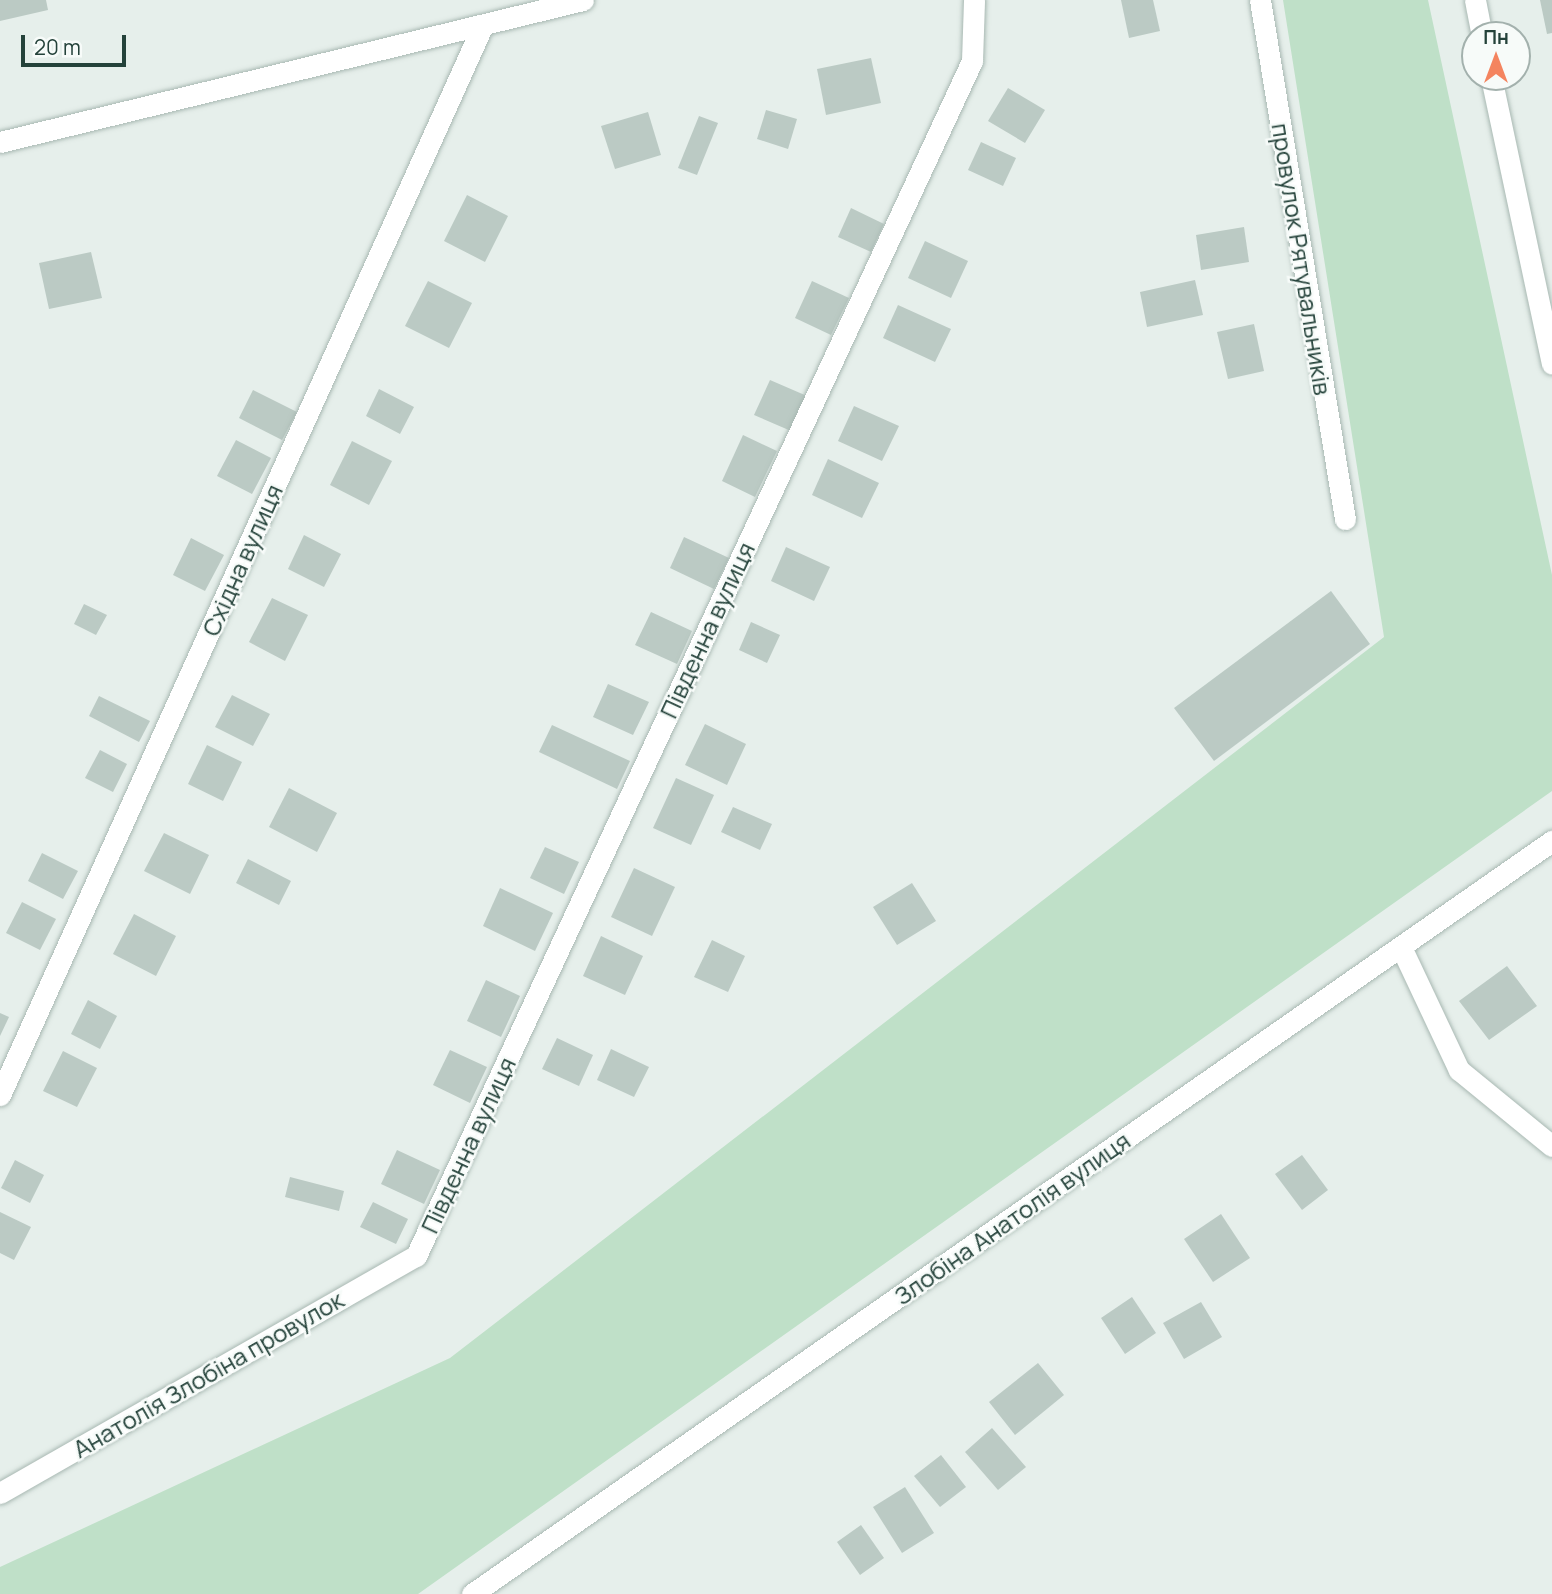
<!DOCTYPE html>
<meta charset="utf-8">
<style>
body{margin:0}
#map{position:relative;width:1552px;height:1594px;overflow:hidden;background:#e6efeb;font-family:Manrope,sans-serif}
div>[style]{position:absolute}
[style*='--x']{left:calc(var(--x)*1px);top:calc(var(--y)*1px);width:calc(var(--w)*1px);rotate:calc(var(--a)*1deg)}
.green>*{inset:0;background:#bfe0c8}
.building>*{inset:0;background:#bbcac4}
.roads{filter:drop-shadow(0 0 2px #a8b8b2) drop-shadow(0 0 2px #a8b8b2)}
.street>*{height:21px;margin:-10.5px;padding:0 10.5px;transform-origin:10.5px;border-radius:10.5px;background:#fff}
span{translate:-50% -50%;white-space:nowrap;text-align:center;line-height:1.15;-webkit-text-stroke:5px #f7fbf9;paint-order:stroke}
.street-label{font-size:24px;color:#24423a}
.north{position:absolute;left:1461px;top:21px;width:70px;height:70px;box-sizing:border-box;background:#f7fbf9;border:2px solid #a3b1ad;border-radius:50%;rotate:0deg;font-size:19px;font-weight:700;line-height:28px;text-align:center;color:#24423a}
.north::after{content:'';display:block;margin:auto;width:24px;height:32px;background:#f4845f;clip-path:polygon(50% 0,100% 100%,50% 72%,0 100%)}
.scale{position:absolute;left:21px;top:35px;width:105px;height:32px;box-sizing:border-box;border:4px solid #24423a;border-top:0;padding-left:9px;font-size:21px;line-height:24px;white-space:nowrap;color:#24423a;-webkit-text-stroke:5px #f7fbf9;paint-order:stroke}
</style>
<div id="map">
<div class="green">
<div style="clip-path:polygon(1283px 0,1428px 0,1552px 575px,1552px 791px,418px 1594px,0 1594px,0 1567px,450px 1358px,1384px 637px)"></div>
</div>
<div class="building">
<div style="clip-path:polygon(0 0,46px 0,48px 10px,0 21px)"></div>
<div style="clip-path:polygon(1121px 0,1153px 0,1160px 31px,1129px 38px)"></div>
<div style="clip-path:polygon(1540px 0,1552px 0,1552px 33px,1547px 34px)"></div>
<div style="clip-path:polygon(871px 58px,881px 103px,826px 115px,817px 69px)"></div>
<div style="clip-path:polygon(1008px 88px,1045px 110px,1025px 143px,988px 121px)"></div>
<div style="clip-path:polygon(766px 110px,797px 119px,788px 149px,757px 139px)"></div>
<div style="clip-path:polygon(648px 112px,661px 155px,615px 169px,601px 126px)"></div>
<div style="clip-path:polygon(699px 116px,718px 123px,697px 175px,678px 168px)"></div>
<div style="clip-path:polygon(981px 142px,1016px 158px,1003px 186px,968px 170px)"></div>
<div style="clip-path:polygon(467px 195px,508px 216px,485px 262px,444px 241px)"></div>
<div style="clip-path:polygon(851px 208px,884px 224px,871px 252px,838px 237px)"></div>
<div style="clip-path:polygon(1244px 227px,1249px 262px,1201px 270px,1196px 235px)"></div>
<div style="clip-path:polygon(925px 241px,968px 261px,951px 298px,908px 278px)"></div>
<div style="clip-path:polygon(91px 252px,102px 298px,49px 309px,39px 263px)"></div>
<div style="clip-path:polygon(1195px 280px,1203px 315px,1147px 327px,1140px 292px)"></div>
<div style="clip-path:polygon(428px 281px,472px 303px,449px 348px,405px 326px)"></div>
<div style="clip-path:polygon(812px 281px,849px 298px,831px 335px,795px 318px)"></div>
<div style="clip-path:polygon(898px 305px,951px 329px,935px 362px,883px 338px)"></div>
<div style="clip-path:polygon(1254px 324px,1264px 371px,1228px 379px,1217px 332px)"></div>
<div style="clip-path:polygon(770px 380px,807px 396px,791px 431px,754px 415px)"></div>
<div style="clip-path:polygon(379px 389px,414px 407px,400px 434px,366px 416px)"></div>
<div style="clip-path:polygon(253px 390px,297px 412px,282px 440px,239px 418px)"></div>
<div style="clip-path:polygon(854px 406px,899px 426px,882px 461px,838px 441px)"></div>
<div style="clip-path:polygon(743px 435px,777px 451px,755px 497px,722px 481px)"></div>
<div style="clip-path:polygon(236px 440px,271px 458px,252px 494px,217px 476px)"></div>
<div style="clip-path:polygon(352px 441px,392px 461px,369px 505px,330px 485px)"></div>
<div style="clip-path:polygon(828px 459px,879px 483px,862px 518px,812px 495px)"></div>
<div style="clip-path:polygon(304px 535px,341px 554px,324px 587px,288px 569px)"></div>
<div style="clip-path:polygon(684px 537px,729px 558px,714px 589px,670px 568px)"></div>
<div style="clip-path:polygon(191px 538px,224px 555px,205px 591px,173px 575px)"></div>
<div style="clip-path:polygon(786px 547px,830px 567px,814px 601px,771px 581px)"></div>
<div style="clip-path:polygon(1331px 591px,1370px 644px,1214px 761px,1174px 708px)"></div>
<div style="clip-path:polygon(272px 598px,308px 615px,285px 661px,249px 642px)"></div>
<div style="clip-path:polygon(84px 604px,107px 615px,96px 635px,74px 624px)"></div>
<div style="clip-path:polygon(651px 612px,692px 631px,677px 664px,635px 645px)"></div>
<div style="clip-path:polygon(751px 622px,780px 635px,767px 663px,739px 650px)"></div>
<div style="clip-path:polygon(608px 684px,649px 702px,633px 735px,593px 717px)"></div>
<div style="clip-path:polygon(232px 695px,270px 714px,253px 746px,215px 727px)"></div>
<div style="clip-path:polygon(99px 696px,150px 721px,139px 742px,89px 716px)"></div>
<div style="clip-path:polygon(705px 724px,746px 744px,727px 785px,685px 765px)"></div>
<div style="clip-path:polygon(552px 725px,630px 761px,617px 789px,539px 752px)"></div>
<div style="clip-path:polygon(207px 745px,242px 762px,223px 801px,188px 784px)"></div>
<div style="clip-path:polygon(100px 750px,127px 764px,113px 792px,85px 778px)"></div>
<div style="clip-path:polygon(676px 778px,714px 795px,691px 845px,653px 828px)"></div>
<div style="clip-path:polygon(289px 788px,337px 813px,317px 852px,269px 827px)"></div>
<div style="clip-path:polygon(733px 807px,772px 824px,760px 850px,721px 832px)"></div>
<div style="clip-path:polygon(164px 833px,209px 855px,190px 894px,144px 871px)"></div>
<div style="clip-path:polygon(545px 847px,579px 862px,564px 894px,530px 878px)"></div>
<div style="clip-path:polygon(42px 853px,78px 871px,63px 899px,28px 881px)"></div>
<div style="clip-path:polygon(248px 859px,291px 881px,279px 905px,236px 883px)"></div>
<div style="clip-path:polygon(634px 868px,675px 887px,652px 936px,611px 917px)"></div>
<div style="clip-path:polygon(912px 883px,936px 921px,897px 945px,873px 907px)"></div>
<div style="clip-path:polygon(500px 888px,553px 913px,535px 951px,483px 926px)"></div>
<div style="clip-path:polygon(22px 902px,56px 919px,40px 950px,6px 933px)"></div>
<div style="clip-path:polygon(134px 914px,176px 936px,156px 976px,113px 954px)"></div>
<div style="clip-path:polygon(601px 936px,643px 956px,625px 995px,583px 976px)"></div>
<div style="clip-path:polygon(712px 940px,745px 956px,728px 992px,694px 977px)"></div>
<div style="clip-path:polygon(1507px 966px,1537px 1006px,1489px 1040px,1459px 1001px)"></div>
<div style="clip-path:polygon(486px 980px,520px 996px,501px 1037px,467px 1021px)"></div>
<div style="clip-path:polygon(88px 1000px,117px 1016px,100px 1049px,71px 1034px)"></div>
<div style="clip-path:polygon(0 1013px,9px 1017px,0 1036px)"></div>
<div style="clip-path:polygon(557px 1038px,593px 1055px,579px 1086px,542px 1069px)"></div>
<div style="clip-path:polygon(611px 1049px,649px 1067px,634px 1097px,597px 1080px)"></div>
<div style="clip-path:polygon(450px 1050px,487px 1067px,470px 1103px,433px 1085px)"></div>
<div style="clip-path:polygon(63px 1051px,97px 1068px,77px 1107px,43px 1091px)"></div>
<div style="clip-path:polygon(397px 1150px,440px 1170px,424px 1204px,381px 1184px)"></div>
<div style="clip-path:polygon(1302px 1155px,1328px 1190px,1302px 1210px,1275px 1174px)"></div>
<div style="clip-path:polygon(15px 1160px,44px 1175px,30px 1203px,1px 1188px)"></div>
<div style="clip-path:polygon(290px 1177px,344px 1191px,339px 1211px,285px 1197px)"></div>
<div style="clip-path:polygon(373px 1202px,408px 1219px,396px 1244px,360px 1227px)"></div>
<div style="clip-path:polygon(0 1212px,31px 1227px,14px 1260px,0 1253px)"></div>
<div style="clip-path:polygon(1221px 1214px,1250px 1258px,1213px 1282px,1184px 1239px)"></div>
<div style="clip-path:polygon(1132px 1297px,1156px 1333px,1125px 1354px,1101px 1318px)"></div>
<div style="clip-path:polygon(1201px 1302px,1222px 1337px,1184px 1359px,1163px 1323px)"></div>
<div style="clip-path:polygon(1038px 1363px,1064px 1395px,1015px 1435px,989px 1402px)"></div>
<div style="clip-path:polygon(992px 1428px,1026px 1467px,998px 1490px,965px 1452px)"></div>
<div style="clip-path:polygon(941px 1455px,966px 1487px,940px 1507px,914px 1476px)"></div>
<div style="clip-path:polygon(905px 1487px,934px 1533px,902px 1553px,873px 1507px)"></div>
<div style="clip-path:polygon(861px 1525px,884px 1558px,860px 1575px,837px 1542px)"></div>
</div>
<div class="roads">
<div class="street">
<div style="--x:1260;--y:0;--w:526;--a:80.7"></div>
<div style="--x:1475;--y:0;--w:36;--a:79"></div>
<div style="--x:1491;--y:77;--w:293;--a:78"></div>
<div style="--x:0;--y:142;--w:600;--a:-13.69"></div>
<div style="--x:1401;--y:947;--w:136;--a:64.8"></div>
<div style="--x:1459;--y:1070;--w:120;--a:39.3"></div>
<div style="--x:0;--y:1095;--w:1174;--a:-65.71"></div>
<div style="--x:0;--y:1493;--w:479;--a:-29.7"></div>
<div style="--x:416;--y:1256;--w:1318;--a:-65.05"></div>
<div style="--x:972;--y:61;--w:61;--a:-88.1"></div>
<div style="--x:472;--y:1594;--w:1317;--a:-34.89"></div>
</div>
</div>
<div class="street-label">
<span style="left:1302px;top:259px;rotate:81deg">провулок Рятувальників</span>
<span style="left:242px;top:560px;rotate:-66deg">Східна вулиця</span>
<span style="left:707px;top:630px;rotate:-65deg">Південна вулиця</span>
<span style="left:468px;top:1145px;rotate:-65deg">Південна вулиця</span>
<span style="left:1012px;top:1218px;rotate:-35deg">Злобіна Анатолія вулиця</span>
<span style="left:208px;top:1374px;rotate:-30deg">Анатолія Злобіна провулок</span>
</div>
<div class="north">Пн</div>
<div class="scale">20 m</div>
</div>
